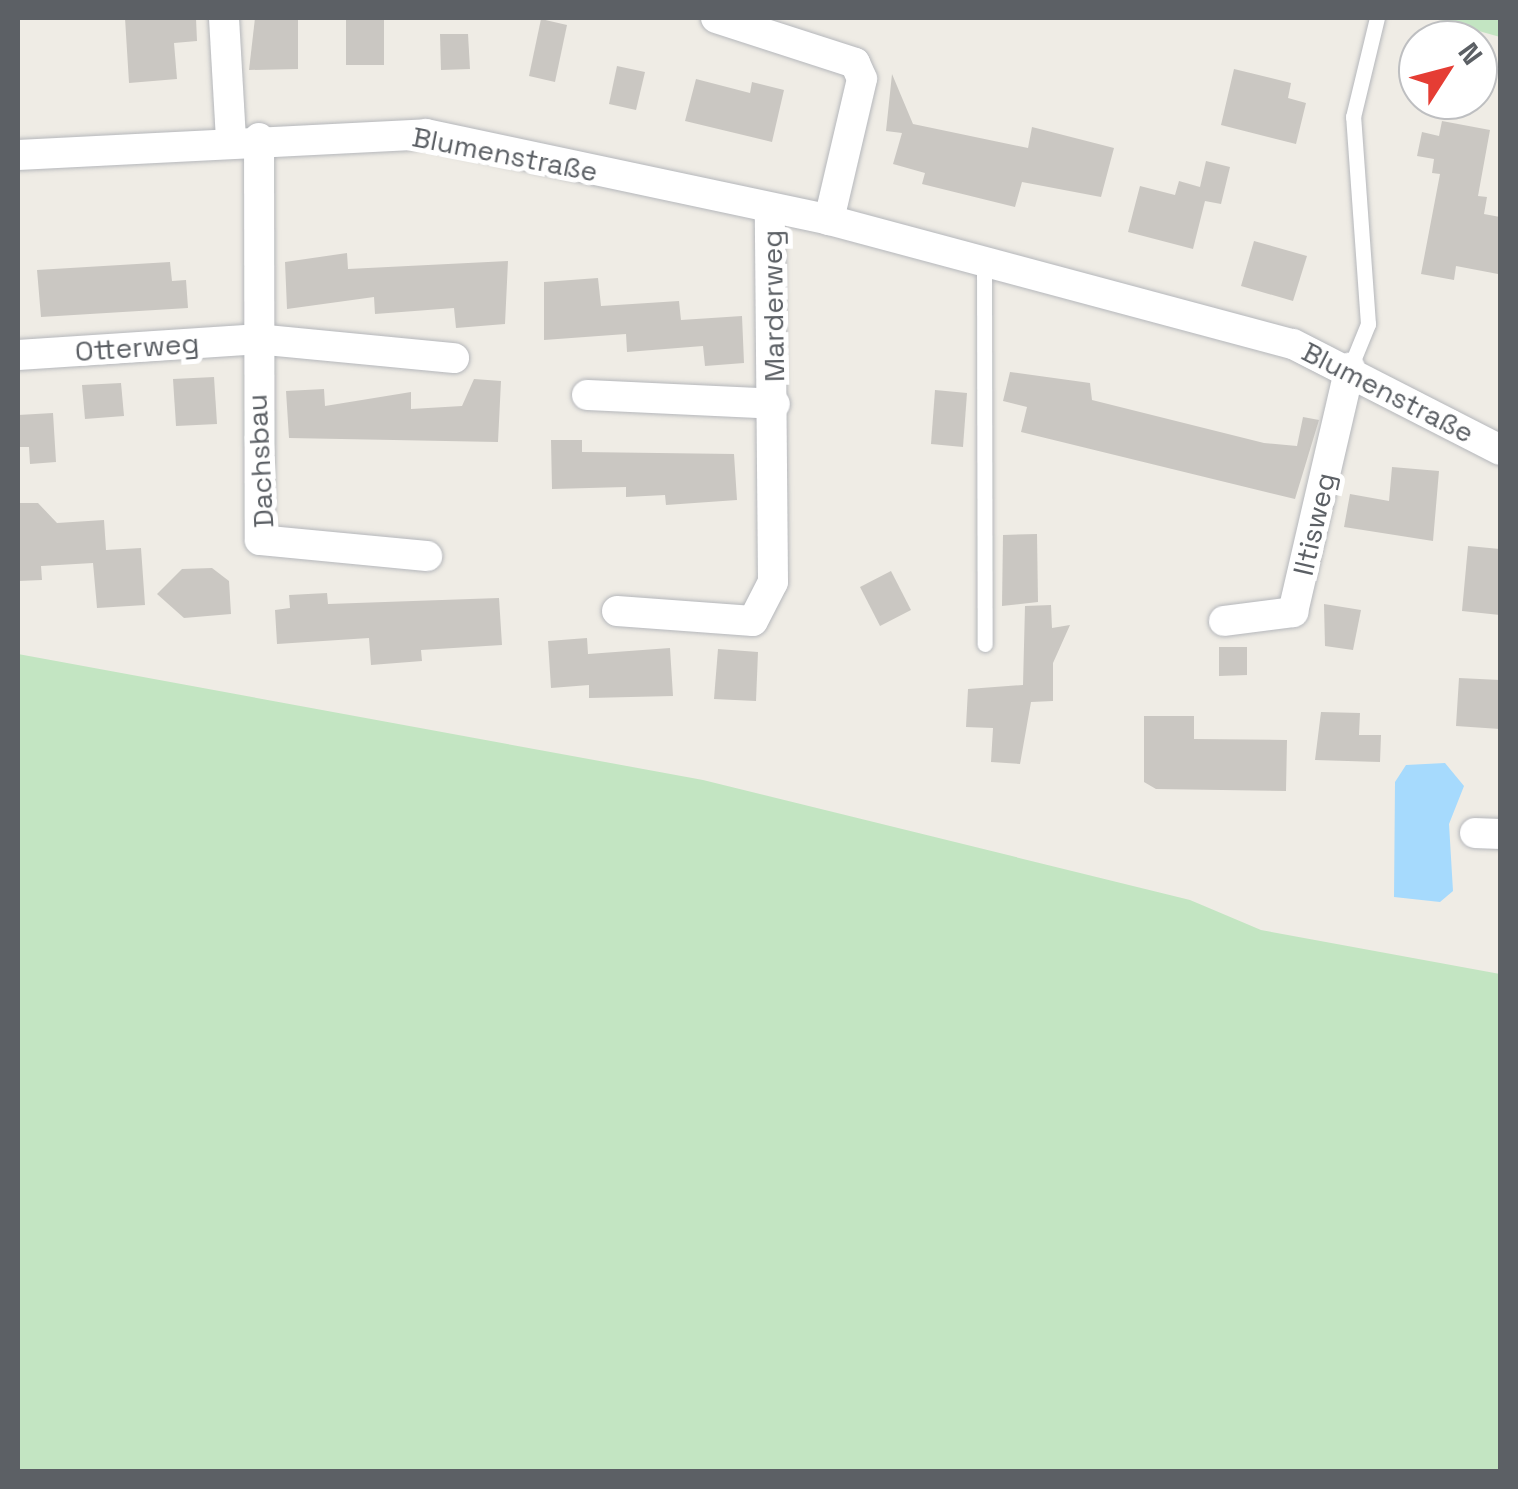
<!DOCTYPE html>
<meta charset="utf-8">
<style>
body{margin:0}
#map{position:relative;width:1518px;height:1489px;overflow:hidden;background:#efece5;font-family:"Space Grotesk",sans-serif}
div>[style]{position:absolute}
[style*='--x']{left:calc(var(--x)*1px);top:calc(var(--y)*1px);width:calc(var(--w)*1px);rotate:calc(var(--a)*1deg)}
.green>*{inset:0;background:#c3e5c2}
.water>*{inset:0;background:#a6dafd}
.building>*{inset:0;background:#cac7c2}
.roads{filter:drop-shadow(0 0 2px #b5b7bb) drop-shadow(0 0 2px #b5b7bb)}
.service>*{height:15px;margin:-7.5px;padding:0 7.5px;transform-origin:7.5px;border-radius:7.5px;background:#fff}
.minor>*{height:30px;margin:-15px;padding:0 15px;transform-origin:15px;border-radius:15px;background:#fff}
span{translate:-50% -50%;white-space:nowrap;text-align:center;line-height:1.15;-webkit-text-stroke:10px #fff;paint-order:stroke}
.street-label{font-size:28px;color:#5c6065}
.frame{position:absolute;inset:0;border:20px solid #5c6065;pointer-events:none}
.north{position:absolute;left:1398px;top:20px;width:100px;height:100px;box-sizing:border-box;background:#fff;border:2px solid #bebfc1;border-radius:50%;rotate:54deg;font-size:28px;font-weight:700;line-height:40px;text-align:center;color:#5c6065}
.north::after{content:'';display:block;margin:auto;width:35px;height:45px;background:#e53d34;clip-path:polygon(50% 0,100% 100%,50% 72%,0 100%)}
</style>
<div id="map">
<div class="green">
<div style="clip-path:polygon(1433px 18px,1500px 18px,1500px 37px)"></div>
<div style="clip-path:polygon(18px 654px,703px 780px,1190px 900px,1261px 930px,1500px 974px,1500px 1471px,18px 1471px)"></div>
</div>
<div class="water">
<div style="clip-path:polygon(1445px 763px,1464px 786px,1449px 824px,1453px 891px,1440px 902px,1394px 897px,1395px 782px,1406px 765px)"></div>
</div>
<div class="building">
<div style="clip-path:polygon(125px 18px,196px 18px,197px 41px,174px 43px,177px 79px,129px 83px)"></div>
<div style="clip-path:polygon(255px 18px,298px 18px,298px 69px,249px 70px)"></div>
<div style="clip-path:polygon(346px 18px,384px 18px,384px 65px,346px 65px)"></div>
<div style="clip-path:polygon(541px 19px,567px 25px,555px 82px,529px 76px)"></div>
<div style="clip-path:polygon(440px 34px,468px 34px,470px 69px,441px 70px)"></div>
<div style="clip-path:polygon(617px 66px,645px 72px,636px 110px,609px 104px)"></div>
<div style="clip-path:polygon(1234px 69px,1291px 83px,1288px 98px,1306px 103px,1296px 144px,1221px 125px)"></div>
<div style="clip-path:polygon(892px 74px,913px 124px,1028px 148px,1032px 127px,1114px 148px,1101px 197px,1022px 182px,1015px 207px,922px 184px,925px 173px,893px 164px,902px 133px,886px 131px)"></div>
<div style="clip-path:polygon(696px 79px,750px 93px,752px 82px,784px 90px,772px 142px,685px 121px)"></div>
<div style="clip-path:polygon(1442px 121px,1490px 130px,1478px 196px,1487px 197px,1484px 214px,1500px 217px,1498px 274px,1456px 266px,1454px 280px,1421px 274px,1440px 174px,1432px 173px,1434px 159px,1417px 156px,1422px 132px,1439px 136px)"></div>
<div style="clip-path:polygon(1206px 161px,1230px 167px,1221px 204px,1205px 201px,1193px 249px,1128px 232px,1140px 186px,1175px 195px,1179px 181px,1200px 187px)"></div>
<div style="clip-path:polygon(1254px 241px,1307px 256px,1293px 301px,1241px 286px)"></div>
<div style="clip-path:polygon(347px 253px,348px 269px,508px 261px,505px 324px,456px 328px,454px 308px,375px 314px,374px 297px,287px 309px,285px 262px)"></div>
<div style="clip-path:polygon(170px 262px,172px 281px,186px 280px,188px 308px,41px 317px,37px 270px)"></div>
<div style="clip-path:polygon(598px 278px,601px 306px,679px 301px,681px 320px,742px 316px,744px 363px,705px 366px,703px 346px,627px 352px,626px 334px,544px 340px,544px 282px)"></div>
<div style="clip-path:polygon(1010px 372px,1090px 383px,1092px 400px,1264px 443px,1297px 446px,1303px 417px,1319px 420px,1295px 499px,1021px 432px,1027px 407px,1003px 401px)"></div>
<div style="clip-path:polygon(214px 377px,217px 424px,176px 426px,173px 379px)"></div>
<div style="clip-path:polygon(474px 379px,501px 381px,498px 442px,289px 438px,286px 391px,324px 389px,325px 406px,411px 392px,411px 409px,462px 406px)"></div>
<div style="clip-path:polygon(121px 383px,124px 416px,85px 419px,82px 385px)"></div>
<div style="clip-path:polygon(935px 390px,967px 393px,963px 447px,931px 444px)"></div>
<div style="clip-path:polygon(53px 413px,56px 462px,30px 464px,29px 447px,18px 447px,18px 415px)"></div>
<div style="clip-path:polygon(551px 440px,582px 440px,582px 452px,734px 454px,737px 500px,666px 505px,665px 495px,626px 497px,626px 487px,552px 489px)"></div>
<div style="clip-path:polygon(1392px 467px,1439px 471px,1433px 541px,1344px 527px,1350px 494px,1389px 501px)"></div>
<div style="clip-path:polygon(18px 503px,38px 503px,57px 523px,104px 520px,106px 550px,141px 548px,145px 605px,97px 608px,93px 563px,41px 566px,42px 580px,18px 581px)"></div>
<div style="clip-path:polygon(1037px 534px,1038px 602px,1002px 606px,1003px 535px)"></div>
<div style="clip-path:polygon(1468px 546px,1500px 549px,1500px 615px,1462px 611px)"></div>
<div style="clip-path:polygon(212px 568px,229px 581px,231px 614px,184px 618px,157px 594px,182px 569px)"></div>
<div style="clip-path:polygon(891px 571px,911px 610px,880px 626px,860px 587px)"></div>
<div style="clip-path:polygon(327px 593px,328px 604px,499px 598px,502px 645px,421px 650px,422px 661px,371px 665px,369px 638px,277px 644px,275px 610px,290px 608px,289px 595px)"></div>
<div style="clip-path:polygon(1324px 604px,1361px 610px,1353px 650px,1325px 646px)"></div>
<div style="clip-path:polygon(1051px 605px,1052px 628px,1070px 625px,1053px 663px,1053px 701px,1031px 702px,1020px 764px,991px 762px,993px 728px,966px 727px,968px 689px,1023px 685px,1025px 606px)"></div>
<div style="clip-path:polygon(587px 638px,588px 654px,670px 648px,673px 696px,589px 698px,589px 685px,551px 688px,548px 641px)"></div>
<div style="clip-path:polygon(1219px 647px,1247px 647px,1247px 675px,1219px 676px)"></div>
<div style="clip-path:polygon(718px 649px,758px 652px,756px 701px,714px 699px)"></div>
<div style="clip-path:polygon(1459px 678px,1500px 680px,1500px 729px,1456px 726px)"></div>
<div style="clip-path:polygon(1321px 712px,1360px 713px,1359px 735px,1381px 735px,1380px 762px,1315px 760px)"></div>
<div style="clip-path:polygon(1144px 716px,1194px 716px,1194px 739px,1287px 740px,1286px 791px,1156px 789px,1144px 782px)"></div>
</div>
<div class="roads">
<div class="service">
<div style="--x:984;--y:259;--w:385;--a:89.9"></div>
<div style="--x:1350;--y:368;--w:48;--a:-67.8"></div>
<div style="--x:1368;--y:324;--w:208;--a:-94.1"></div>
<div style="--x:1353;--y:117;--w:102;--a:-76.4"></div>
</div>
<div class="minor">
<div style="--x:224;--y:18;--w:122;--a:86.7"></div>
<div style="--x:716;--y:18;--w:146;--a:17.9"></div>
<div style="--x:855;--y:63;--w:17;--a:66"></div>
<div style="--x:862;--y:79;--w:145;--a:103.2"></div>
<div style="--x:259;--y:138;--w:402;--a:89.9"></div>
<div style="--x:260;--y:540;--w:168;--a:5.5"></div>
<div style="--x:18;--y:155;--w:409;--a:-2.9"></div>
<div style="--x:426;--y:134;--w:412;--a:12"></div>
<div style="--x:829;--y:220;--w:480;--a:15"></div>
<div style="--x:1293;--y:344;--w:233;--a:27.1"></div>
<div style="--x:18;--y:355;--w:239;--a:-3.8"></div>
<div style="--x:256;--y:339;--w:199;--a:5.5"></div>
<div style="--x:587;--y:395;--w:188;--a:2.7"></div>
<div style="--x:617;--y:611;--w:136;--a:4.2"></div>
<div style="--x:753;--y:621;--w:44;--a:-62.9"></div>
<div style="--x:773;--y:582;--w:373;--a:-90.5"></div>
<div style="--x:1224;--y:621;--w:70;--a:-7.4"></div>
<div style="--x:1293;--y:612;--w:251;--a:-76.9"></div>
<div style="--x:1475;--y:833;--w:25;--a:2"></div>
</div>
</div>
<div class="street-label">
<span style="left:505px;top:154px;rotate:11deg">Blumenstraße</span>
<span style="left:773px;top:306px;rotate:-91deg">Marderweg</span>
<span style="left:137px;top:347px;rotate:-4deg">Otterweg</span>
<span style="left:1388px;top:392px;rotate:27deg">Blumenstraße</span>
<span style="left:260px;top:461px;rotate:-93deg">Dachsbau</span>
<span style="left:1314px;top:524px;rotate:-77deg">Iltisweg</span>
</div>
<div class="frame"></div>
<div class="north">N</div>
</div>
